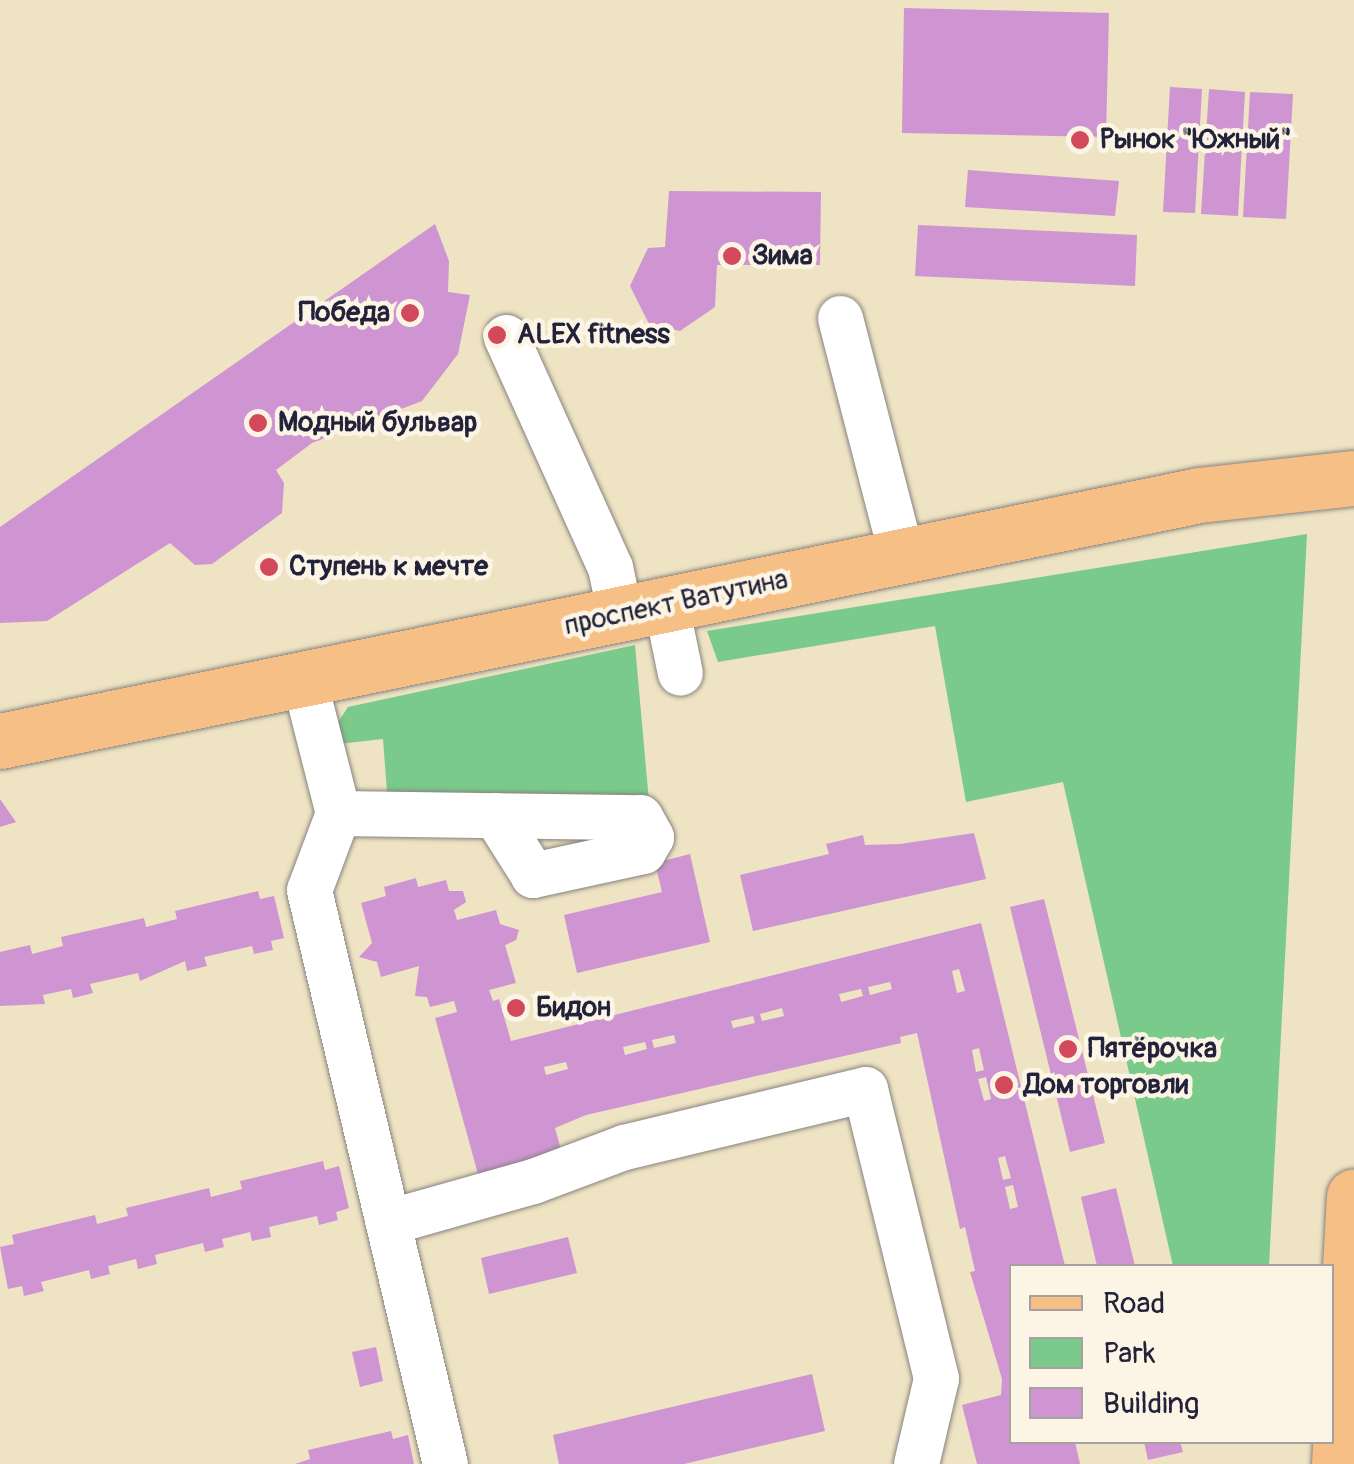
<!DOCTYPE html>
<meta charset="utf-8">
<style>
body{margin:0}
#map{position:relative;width:1354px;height:1464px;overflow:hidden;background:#eee3c3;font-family:Pangolin,sans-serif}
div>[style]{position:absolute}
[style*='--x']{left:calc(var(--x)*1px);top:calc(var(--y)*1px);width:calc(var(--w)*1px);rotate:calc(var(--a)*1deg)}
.green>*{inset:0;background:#7aca8b}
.building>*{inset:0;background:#ce95d2}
.roads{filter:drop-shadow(0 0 2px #88827f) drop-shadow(0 0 2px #88827f)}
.minor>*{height:45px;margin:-22.5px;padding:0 22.5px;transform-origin:22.5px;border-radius:22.5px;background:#fff}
.major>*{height:55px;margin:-27.5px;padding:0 27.5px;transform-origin:27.5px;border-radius:27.5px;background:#f5bf86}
.dots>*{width:28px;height:28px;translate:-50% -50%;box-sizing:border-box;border:5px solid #fcf5e5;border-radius:50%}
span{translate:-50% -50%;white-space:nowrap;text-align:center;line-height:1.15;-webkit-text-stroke:9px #fcf5e5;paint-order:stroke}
.poi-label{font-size:28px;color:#22223b;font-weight:700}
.left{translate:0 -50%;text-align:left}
.right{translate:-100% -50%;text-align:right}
.street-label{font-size:28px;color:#22223b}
.legend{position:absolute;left:1009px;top:1264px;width:325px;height:180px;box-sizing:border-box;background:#fcf5e5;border:2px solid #a5a1a1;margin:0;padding:12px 18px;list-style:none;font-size:30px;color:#22223b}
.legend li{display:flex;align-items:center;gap:20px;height:50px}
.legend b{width:50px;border:2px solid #a5a1a1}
</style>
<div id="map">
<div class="green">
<div style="clip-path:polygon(1307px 534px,1269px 1266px,1173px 1266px,1063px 782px,966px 802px,935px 626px,718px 662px,707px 631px)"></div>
<div style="clip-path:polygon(635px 645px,649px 802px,388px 805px,383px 739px,338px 744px,332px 731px,348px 707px)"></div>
</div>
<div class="building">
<div style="clip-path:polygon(904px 8px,1109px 13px,1106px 137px,902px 133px)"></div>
<div style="clip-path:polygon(1170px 87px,1202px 89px,1195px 213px,1163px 212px)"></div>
<div style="clip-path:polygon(1209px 89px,1245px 92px,1238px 216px,1201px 214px)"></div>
<div style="clip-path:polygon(1250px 92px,1293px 94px,1286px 219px,1243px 217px)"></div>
<div style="clip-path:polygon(968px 170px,1119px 181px,1115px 216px,965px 207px)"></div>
<div style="clip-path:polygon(669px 191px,821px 192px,820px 265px,717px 265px,715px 307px,680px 331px,649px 324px,630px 286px,648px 248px,665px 247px)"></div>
<div style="clip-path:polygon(435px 224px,449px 261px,448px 292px,470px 295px,458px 354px,422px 401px,312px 443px,276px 470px,284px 483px,282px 513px,212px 564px,195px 565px,170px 543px,47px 621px,0 623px,0 527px)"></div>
<div style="clip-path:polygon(918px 225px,1137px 235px,1135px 286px,915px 276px)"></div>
<div style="clip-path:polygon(0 799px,16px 822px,0 827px)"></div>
<div style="clip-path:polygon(974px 833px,986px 879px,753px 931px,740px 875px,829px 854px,826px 844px,863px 835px,865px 845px,900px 844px)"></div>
<div style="clip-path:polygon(690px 854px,710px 942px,577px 973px,564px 915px,662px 892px,655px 863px)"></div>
<div style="clip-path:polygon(evenodd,416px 878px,418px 887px,446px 880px,449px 891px,463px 891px,466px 902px,454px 910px,457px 920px,496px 910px,500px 924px,519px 930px,516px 940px,505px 945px,516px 983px,489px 990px,493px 1001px,499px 999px,511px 1041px,981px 923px,1065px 1266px,1012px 1266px,1012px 1442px,1075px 1442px,1080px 1464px,977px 1464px,962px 1405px,1001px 1395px,1002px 1379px,970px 1272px,975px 1271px,965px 1227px,960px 1229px,917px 1033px,900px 1037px,901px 1043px,586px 1115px,555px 1128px,564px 1161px,481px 1185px,435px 1018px,457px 1012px,454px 1001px,430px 1007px,427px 997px,415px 996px,419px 966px,381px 977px,377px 962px,359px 957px,372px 943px,361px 903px,386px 896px,384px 887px,416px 878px,959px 969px,965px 991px,957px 993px,952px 971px,959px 969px,416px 878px,890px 982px,892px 989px,870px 995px,868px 987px,890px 982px,416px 878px,861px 989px,863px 996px,841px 1002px,839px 994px,861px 989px,416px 878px,782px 1008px,784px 1016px,762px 1021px,760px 1014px,782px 1008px,416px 878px,753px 1016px,755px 1023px,733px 1028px,731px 1021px,753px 1016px,416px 878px,674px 1035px,676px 1043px,654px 1048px,652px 1040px,674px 1035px,416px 878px,645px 1042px,647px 1049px,625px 1055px,623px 1047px,645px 1042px,416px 878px,979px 1048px,984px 1070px,976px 1072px,972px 1050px,979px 1048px,416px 878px,566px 1062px,568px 1069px,546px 1075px,544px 1067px,566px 1062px,416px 878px,986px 1077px,991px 1099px,984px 1101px,978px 1079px,986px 1077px,416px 878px,1005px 1156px,1011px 1178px,1003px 1180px,998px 1158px,1005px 1156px,416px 878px,1013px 1185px,1018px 1207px,1010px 1209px,1005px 1187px,1013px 1185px)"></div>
<div style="clip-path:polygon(258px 891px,260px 899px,274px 896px,284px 938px,271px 941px,273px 950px,254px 954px,252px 946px,204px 957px,207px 966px,187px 971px,185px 961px,140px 981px,138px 973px,90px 984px,93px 993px,73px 998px,71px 989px,43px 995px,45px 1004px,0 1006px,0 952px,30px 945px,32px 954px,63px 946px,61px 937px,144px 918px,146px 927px,177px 919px,175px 911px)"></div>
<div style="clip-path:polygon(1044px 899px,1105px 1143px,1070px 1152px,1010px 907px)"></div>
<div style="clip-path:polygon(323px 1161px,325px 1170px,339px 1166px,349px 1208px,336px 1212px,338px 1220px,319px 1225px,317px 1216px,269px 1227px,271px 1237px,252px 1241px,250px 1232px,222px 1239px,224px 1247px,205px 1252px,203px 1243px,155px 1255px,157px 1264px,138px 1269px,136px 1259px,108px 1266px,110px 1274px,91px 1279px,89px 1270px,41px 1282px,44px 1291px,24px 1296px,22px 1286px,8px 1289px,0 1247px,14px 1244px,12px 1235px,95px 1215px,97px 1224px,128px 1216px,126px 1208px,209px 1188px,211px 1197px,242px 1189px,240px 1181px)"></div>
<div style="clip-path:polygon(1116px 1188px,1135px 1266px,1097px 1266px,1081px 1197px)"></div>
<div style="clip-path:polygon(568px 1237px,577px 1273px,489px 1294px,481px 1258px)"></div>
<div style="clip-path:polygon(376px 1347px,383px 1381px,360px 1387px,352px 1352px)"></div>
<div style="clip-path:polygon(812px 1374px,825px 1431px,684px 1464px,559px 1464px,553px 1435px)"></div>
<div style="clip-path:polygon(391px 1431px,393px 1439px,408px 1435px,414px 1464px,295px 1464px,310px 1459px,308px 1450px)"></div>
<div style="clip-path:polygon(1144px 1442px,1180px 1442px,1183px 1452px,1148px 1460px)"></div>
</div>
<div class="roads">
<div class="minor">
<div style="--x:840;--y:318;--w:247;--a:75.5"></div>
<div style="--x:506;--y:337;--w:252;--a:65.7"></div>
<div style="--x:610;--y:567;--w:48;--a:78"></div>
<div style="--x:666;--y:605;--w:69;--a:78.4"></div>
<div style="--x:304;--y:680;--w:137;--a:75.7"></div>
<div style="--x:338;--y:813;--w:82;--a:110.6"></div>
<div style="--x:309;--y:890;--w:590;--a:76.67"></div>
<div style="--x:338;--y:813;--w:302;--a:0.8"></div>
<div style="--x:640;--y:817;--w:23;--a:61"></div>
<div style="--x:651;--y:837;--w:16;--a:120"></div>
<div style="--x:643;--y:851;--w:113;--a:167.7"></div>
<div style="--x:533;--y:875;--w:71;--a:-122.3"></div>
<div style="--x:388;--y:1222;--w:151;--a:-15.8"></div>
<div style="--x:533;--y:1181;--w:97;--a:-20.5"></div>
<div style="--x:624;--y:1147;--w:248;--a:-13.5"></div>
<div style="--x:865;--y:1089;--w:298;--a:76.2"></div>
<div style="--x:936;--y:1378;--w:88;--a:103.1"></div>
</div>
<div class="major">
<div style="--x:0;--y:741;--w:1224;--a:-11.59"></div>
<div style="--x:1199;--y:495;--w:156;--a:-6.3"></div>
<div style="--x:1339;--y:1464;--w:268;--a:-86.8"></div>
</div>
</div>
<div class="dots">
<div style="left:1080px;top:140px;background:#d1495b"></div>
<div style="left:732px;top:256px;background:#d1495b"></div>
<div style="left:410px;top:313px;background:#d1495b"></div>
<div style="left:497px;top:335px;background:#d1495b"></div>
<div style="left:258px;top:423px;background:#d1495b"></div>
<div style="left:269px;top:567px;background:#d1495b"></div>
<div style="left:516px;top:1008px;background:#d1495b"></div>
<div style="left:1068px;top:1049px;background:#d1495b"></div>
<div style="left:1004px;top:1085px;background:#d1495b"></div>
</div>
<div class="poi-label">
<span class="left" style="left:1100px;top:140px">Рынок "Южный"</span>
<span class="left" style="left:752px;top:256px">Зима</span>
<span class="right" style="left:390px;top:313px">Победа</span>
<span class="left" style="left:517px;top:335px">ALEX fitness</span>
<span class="left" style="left:278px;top:423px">Модный бульвар</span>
<span class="left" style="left:289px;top:567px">Ступень к мечте</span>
<span class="left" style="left:536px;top:1008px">Бидон</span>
<span class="left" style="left:1088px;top:1049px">Пятёрочка</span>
<span class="left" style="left:1024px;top:1085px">Дом торговли</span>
</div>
<div class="street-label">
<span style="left:676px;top:603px;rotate:-12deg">проспект Ватутина</span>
</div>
<ul class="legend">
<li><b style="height:12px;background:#f5bf86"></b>Road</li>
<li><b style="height:28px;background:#7aca8b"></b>Park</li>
<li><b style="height:28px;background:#ce95d2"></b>Building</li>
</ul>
</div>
